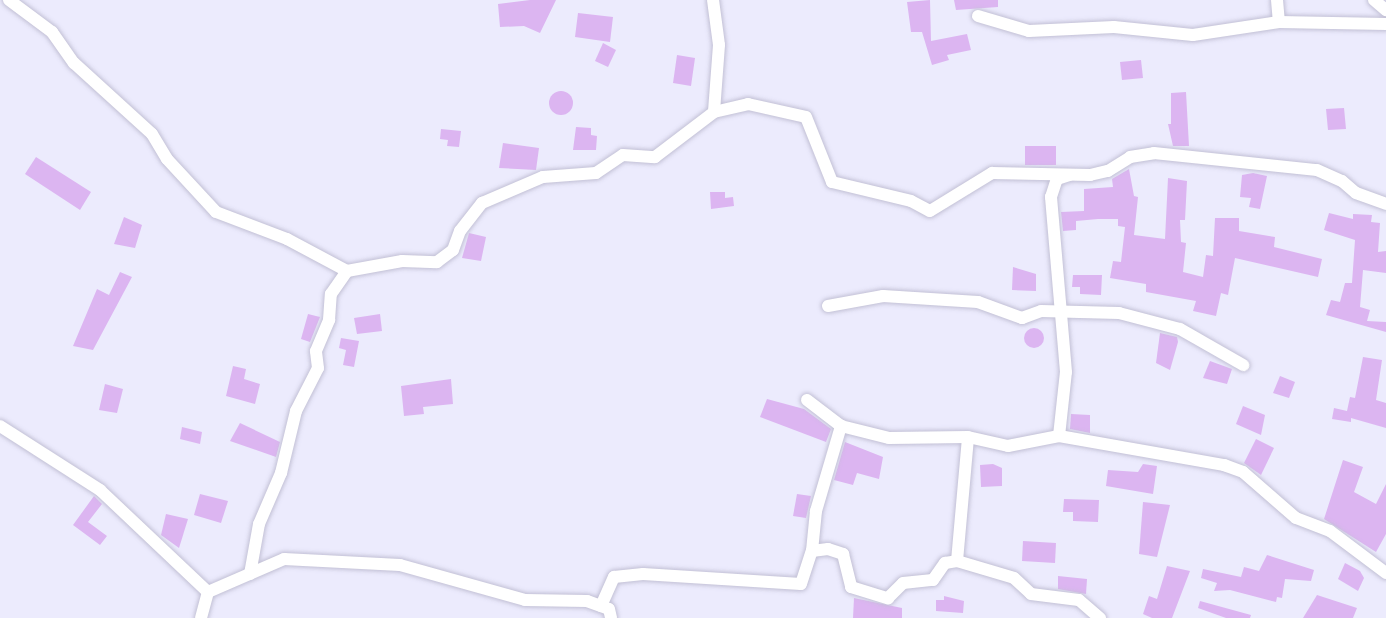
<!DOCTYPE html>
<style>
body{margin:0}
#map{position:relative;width:1386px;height:618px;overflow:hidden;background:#ecebfd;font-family:Spectral,serif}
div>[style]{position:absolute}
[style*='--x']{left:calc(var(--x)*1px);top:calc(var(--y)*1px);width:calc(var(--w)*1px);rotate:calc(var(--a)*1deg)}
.building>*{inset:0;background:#dcb5f1}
.round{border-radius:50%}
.roads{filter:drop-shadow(0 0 2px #c2c0d5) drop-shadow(0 0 2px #c2c0d5)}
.minor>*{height:12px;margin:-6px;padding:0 6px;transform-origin:6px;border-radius:6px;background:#fff}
span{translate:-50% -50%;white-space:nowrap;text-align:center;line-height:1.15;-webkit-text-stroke:7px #ecebfd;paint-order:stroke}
</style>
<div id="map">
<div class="building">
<div style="clip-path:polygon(530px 0,556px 0,540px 33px,524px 26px,500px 27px,498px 4px)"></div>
<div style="clip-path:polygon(930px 0,931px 41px,967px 34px,971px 50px,947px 55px,949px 60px,932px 65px,922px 32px,911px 32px,907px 2px)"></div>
<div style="clip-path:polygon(954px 0,998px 0,998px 7px,956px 10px)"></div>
<div style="clip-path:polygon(578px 13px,613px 17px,610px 42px,575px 37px)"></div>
<div style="clip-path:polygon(603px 43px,616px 50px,608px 67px,595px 61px)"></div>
<div style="clip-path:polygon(677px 55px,695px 58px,691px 86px,673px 83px)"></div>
<div style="clip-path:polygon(1141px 60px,1143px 78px,1122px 80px,1120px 62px)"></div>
<div class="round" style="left:549px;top:91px;width:24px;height:24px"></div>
<div style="clip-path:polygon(1186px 92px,1189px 146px,1173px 146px,1168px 124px,1171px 124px,1171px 93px)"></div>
<div style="clip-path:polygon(1344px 108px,1346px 129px,1328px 130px,1326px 109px)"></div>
<div style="clip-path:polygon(576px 127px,591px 128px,591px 135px,597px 136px,596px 150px,573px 150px)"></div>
<div style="clip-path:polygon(441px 129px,461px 131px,459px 147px,447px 146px,448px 140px,440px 139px)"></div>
<div style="clip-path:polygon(503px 143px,539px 148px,536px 170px,499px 168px)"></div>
<div style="clip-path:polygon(1025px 146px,1056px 146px,1056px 165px,1025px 165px)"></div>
<div style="clip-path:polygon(36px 157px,91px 192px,80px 210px,25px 174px)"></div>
<div style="clip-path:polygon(1129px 169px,1134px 196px,1138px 197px,1134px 235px,1165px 239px,1168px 178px,1187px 181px,1185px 220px,1180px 220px,1181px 242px,1186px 243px,1183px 272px,1203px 277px,1206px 255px,1213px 256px,1215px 218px,1239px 218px,1239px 231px,1275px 237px,1274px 247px,1322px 259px,1318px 277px,1235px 258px,1228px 295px,1221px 293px,1216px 316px,1193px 311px,1196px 301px,1146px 292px,1146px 284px,1110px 278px,1113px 261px,1121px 262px,1125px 227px,1118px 226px,1118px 219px,1098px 219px,1076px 221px,1076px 230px,1063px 231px,1061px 212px,1084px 211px,1084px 189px,1113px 187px,1112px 179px)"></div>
<div style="clip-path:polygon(1253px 173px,1267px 176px,1260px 209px,1249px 207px,1251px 198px,1240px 197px,1242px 175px)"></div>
<div style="clip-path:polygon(710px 192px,725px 192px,725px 198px,733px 197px,734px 206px,711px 209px)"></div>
<div style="clip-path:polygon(1329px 213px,1353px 219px,1353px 214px,1372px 215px,1371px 222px,1380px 223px,1378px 252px,1386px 251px,1386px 273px,1363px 270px,1360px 307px,1370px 310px,1367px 321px,1386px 322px,1386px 332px,1326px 315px,1331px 300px,1340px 302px,1345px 283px,1352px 283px,1355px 240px,1324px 230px)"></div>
<div style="clip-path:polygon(124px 217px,142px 225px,135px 248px,114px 244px)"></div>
<div style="clip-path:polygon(469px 233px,486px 237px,481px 261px,462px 258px)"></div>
<div style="clip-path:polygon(1013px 267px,1036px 274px,1036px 291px,1012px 290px)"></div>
<div style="clip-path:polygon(120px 272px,132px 277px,93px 350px,73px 346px,97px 289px,109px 295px)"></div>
<div style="clip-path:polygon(1073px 275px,1102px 275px,1101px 295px,1080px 294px,1080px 287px,1072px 287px)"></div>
<div style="clip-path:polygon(308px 314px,320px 317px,310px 342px,301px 339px)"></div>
<div style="clip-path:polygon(380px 314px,382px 331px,357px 334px,354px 318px)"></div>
<div class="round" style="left:1024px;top:328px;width:20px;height:20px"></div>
<div style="clip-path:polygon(1160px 333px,1177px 337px,1178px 342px,1170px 370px,1156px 363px)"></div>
<div style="clip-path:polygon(341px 338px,359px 341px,354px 367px,343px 365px,346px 350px,339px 348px)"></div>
<div style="clip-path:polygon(1363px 357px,1382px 360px,1376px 400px,1386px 403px,1386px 428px,1351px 418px,1351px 422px,1332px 419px,1334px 408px,1347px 411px,1350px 397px,1355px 398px)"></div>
<div style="clip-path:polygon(1210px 361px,1232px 369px,1227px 384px,1203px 378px)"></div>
<div style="clip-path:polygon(233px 366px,246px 369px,244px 379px,260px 384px,255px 404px,226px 396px)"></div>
<div style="clip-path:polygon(1280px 376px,1295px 382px,1289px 398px,1273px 393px)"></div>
<div style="clip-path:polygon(451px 379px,453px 404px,423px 407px,424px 414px,404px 416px,401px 386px)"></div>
<div style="clip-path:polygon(105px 384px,123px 389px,117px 413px,99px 410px)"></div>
<div style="clip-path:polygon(767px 399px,804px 409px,831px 429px,826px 442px,760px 417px)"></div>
<div style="clip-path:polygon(1243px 406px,1265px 415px,1261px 435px,1236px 424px)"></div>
<div style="clip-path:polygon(1071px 414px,1090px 415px,1090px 433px,1070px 429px)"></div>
<div style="clip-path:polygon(240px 423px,280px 442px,276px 457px,230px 441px)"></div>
<div style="clip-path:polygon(182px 427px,202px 432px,200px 444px,180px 439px)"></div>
<div style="clip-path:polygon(1256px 439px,1274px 448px,1261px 475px,1244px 463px)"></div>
<div style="clip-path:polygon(845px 442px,883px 457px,879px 479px,857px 473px,853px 485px,834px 480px)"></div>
<div style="clip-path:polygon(1343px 460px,1363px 467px,1354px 492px,1376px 504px,1386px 484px,1386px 534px,1376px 552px,1324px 519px)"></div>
<div style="clip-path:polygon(993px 464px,1002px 468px,1002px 486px,981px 487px,980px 465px)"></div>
<div style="clip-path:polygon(1143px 464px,1157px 466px,1153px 494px,1106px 486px,1108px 470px,1138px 472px)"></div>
<div style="clip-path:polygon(200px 494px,228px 501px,221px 523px,194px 515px)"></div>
<div style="clip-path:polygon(797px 494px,811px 496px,806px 518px,793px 516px)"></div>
<div style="clip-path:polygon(94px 496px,102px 504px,88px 522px,107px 536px,100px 545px,73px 525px)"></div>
<div style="clip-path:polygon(1064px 499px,1099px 500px,1098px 522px,1073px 521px,1073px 512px,1063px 512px)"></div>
<div style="clip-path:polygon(1143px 502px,1170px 505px,1157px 557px,1139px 554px)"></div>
<div style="clip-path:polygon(166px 514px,188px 519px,179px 548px,161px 535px)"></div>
<div style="clip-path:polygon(1023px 541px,1056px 543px,1055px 563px,1022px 561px)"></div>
<div style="clip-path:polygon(1267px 555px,1314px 570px,1311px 581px,1285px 579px,1282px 598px,1277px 597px,1276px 602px,1230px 590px,1214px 591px,1217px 583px,1201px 578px,1203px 569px,1241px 577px,1244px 567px,1259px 571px)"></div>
<div style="clip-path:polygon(1345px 563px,1360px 571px,1364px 578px,1358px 591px,1338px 579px)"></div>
<div style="clip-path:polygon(1167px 566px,1190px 571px,1172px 618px,1152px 618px,1143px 614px,1149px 596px,1157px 599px)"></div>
<div style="clip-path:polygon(1058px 576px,1087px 579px,1086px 594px,1058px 589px)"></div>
<div style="clip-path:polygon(1317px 595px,1357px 608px,1353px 618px,1303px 618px)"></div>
<div style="clip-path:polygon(944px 596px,964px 601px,963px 613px,936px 611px,936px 600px,944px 600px)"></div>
<div style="clip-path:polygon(854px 598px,902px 608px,902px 618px,853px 618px)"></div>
<div style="clip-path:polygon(1200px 601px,1251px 615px,1250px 618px,1226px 618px,1198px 608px)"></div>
</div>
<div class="roads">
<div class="minor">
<div style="--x:9;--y:0;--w:54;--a:36.7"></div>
<div style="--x:52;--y:32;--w:38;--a:55"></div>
<div style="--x:74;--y:63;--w:105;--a:42.3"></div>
<div style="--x:152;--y:134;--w:29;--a:59"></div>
<div style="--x:167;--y:159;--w:72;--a:47.2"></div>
<div style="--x:216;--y:212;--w:76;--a:20.8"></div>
<div style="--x:287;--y:239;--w:68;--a:28.1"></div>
<div style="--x:713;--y:0;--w:45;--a:82.4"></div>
<div style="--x:719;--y:45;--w:67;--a:94.3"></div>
<div style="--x:1277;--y:0;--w:22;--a:85"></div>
<div style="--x:1374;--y:0;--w:16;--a:40"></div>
<div style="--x:978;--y:16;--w:53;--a:16.4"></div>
<div style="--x:1029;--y:31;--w:85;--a:-2.7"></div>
<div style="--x:1114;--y:27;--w:79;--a:5.8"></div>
<div style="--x:1193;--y:35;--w:87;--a:-8.6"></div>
<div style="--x:1279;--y:22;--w:107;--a:1.1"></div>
<div style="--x:828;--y:306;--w:56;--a:-10.3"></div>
<div style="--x:883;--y:296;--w:95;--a:3.6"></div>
<div style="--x:978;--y:302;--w:47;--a:20"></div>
<div style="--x:1022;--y:318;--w:20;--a:-20"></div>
<div style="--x:1041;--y:311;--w:78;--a:1.5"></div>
<div style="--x:1119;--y:313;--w:63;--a:14.7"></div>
<div style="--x:1180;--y:329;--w:73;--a:29.7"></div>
<div style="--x:807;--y:400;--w:43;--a:37.4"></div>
<div style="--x:841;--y:426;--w:49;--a:14"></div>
<div style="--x:889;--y:438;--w:79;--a:-0.7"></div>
<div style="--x:968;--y:437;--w:41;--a:12.7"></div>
<div style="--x:1008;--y:446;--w:52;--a:-11.1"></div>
<div style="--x:1059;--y:436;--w:168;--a:10"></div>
<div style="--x:1224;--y:465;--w:20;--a:20"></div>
<div style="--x:1243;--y:472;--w:70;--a:41"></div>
<div style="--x:1296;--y:518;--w:36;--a:21"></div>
<div style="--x:1330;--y:531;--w:70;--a:36.9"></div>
<div style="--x:0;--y:426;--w:119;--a:32.6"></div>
<div style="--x:100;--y:490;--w:149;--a:43.4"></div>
<div style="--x:1059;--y:436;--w:64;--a:-83.8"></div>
<div style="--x:1066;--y:372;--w:176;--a:-94.9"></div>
<div style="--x:1051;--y:197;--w:19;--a:-72"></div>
<div style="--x:1057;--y:179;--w:13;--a:-18"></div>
<div style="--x:812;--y:551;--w:16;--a:-7"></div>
<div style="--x:828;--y:549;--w:16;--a:18"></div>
<div style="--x:843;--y:554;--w:34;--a:76"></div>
<div style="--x:851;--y:587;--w:39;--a:17"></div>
<div style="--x:888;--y:598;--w:21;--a:-45"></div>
<div style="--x:903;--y:583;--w:30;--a:-6"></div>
<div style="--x:933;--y:580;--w:21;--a:-55"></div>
<div style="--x:945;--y:563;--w:12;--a:-9"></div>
<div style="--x:957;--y:561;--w:124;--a:-84.9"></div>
<div style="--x:957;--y:561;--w:59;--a:16.6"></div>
<div style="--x:1014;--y:578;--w:23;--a:43"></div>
<div style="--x:1031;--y:594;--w:48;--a:7.1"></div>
<div style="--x:1079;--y:600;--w:28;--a:41"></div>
<div style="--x:250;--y:574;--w:51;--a:-79.8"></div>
<div style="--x:259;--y:524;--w:56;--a:-66.7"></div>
<div style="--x:281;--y:473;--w:64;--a:-76.4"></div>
<div style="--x:296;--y:411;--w:48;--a:-62.9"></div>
<div style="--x:318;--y:368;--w:17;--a:-97"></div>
<div style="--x:316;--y:351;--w:34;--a:-67"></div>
<div style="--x:329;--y:320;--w:26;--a:-86"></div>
<div style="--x:331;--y:294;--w:28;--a:-55"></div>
<div style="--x:347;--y:271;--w:56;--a:-10.3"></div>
<div style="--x:402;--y:261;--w:35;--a:2"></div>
<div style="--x:437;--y:262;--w:20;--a:-37"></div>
<div style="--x:453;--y:250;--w:20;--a:-70"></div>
<div style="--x:460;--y:231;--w:36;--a:-52"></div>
<div style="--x:482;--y:203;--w:66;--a:-23.1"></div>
<div style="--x:543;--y:177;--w:53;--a:-4.3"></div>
<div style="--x:596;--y:173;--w:32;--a:-34"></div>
<div style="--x:623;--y:155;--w:32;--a:4"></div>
<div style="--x:655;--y:157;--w:74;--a:-37.3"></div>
<div style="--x:714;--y:112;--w:35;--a:-13"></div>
<div style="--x:748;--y:104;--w:59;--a:12.6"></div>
<div style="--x:806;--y:117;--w:70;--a:68.2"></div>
<div style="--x:832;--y:182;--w:81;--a:13.5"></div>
<div style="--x:911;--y:201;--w:21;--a:28"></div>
<div style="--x:930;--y:211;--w:73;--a:-31.5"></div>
<div style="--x:992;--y:173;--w:98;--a:1.2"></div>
<div style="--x:1090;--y:175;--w:18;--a:-13"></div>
<div style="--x:1108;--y:171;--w:26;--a:-32"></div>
<div style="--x:1130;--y:157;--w:24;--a:-9"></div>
<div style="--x:1154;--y:153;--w:164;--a:6"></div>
<div style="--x:1317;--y:170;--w:27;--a:24"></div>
<div style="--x:1342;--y:181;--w:18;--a:41"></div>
<div style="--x:1356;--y:193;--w:32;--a:20"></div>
<div style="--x:601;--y:606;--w:32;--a:-66"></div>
<div style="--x:614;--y:577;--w:29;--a:-6"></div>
<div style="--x:643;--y:574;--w:158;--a:3.6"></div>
<div style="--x:801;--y:584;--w:35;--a:-72"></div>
<div style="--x:812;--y:551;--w:40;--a:-84.3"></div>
<div style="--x:816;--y:511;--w:89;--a:-73.6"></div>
<div style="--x:201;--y:618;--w:27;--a:-75"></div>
<div style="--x:208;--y:592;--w:83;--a:-23.5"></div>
<div style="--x:284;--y:559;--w:116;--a:3"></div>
<div style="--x:400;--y:565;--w:130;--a:15.6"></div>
<div style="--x:525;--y:600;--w:62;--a:0.9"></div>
<div style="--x:587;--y:601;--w:23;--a:20"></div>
<div style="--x:609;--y:609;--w:9;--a:77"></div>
</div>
</div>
</div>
